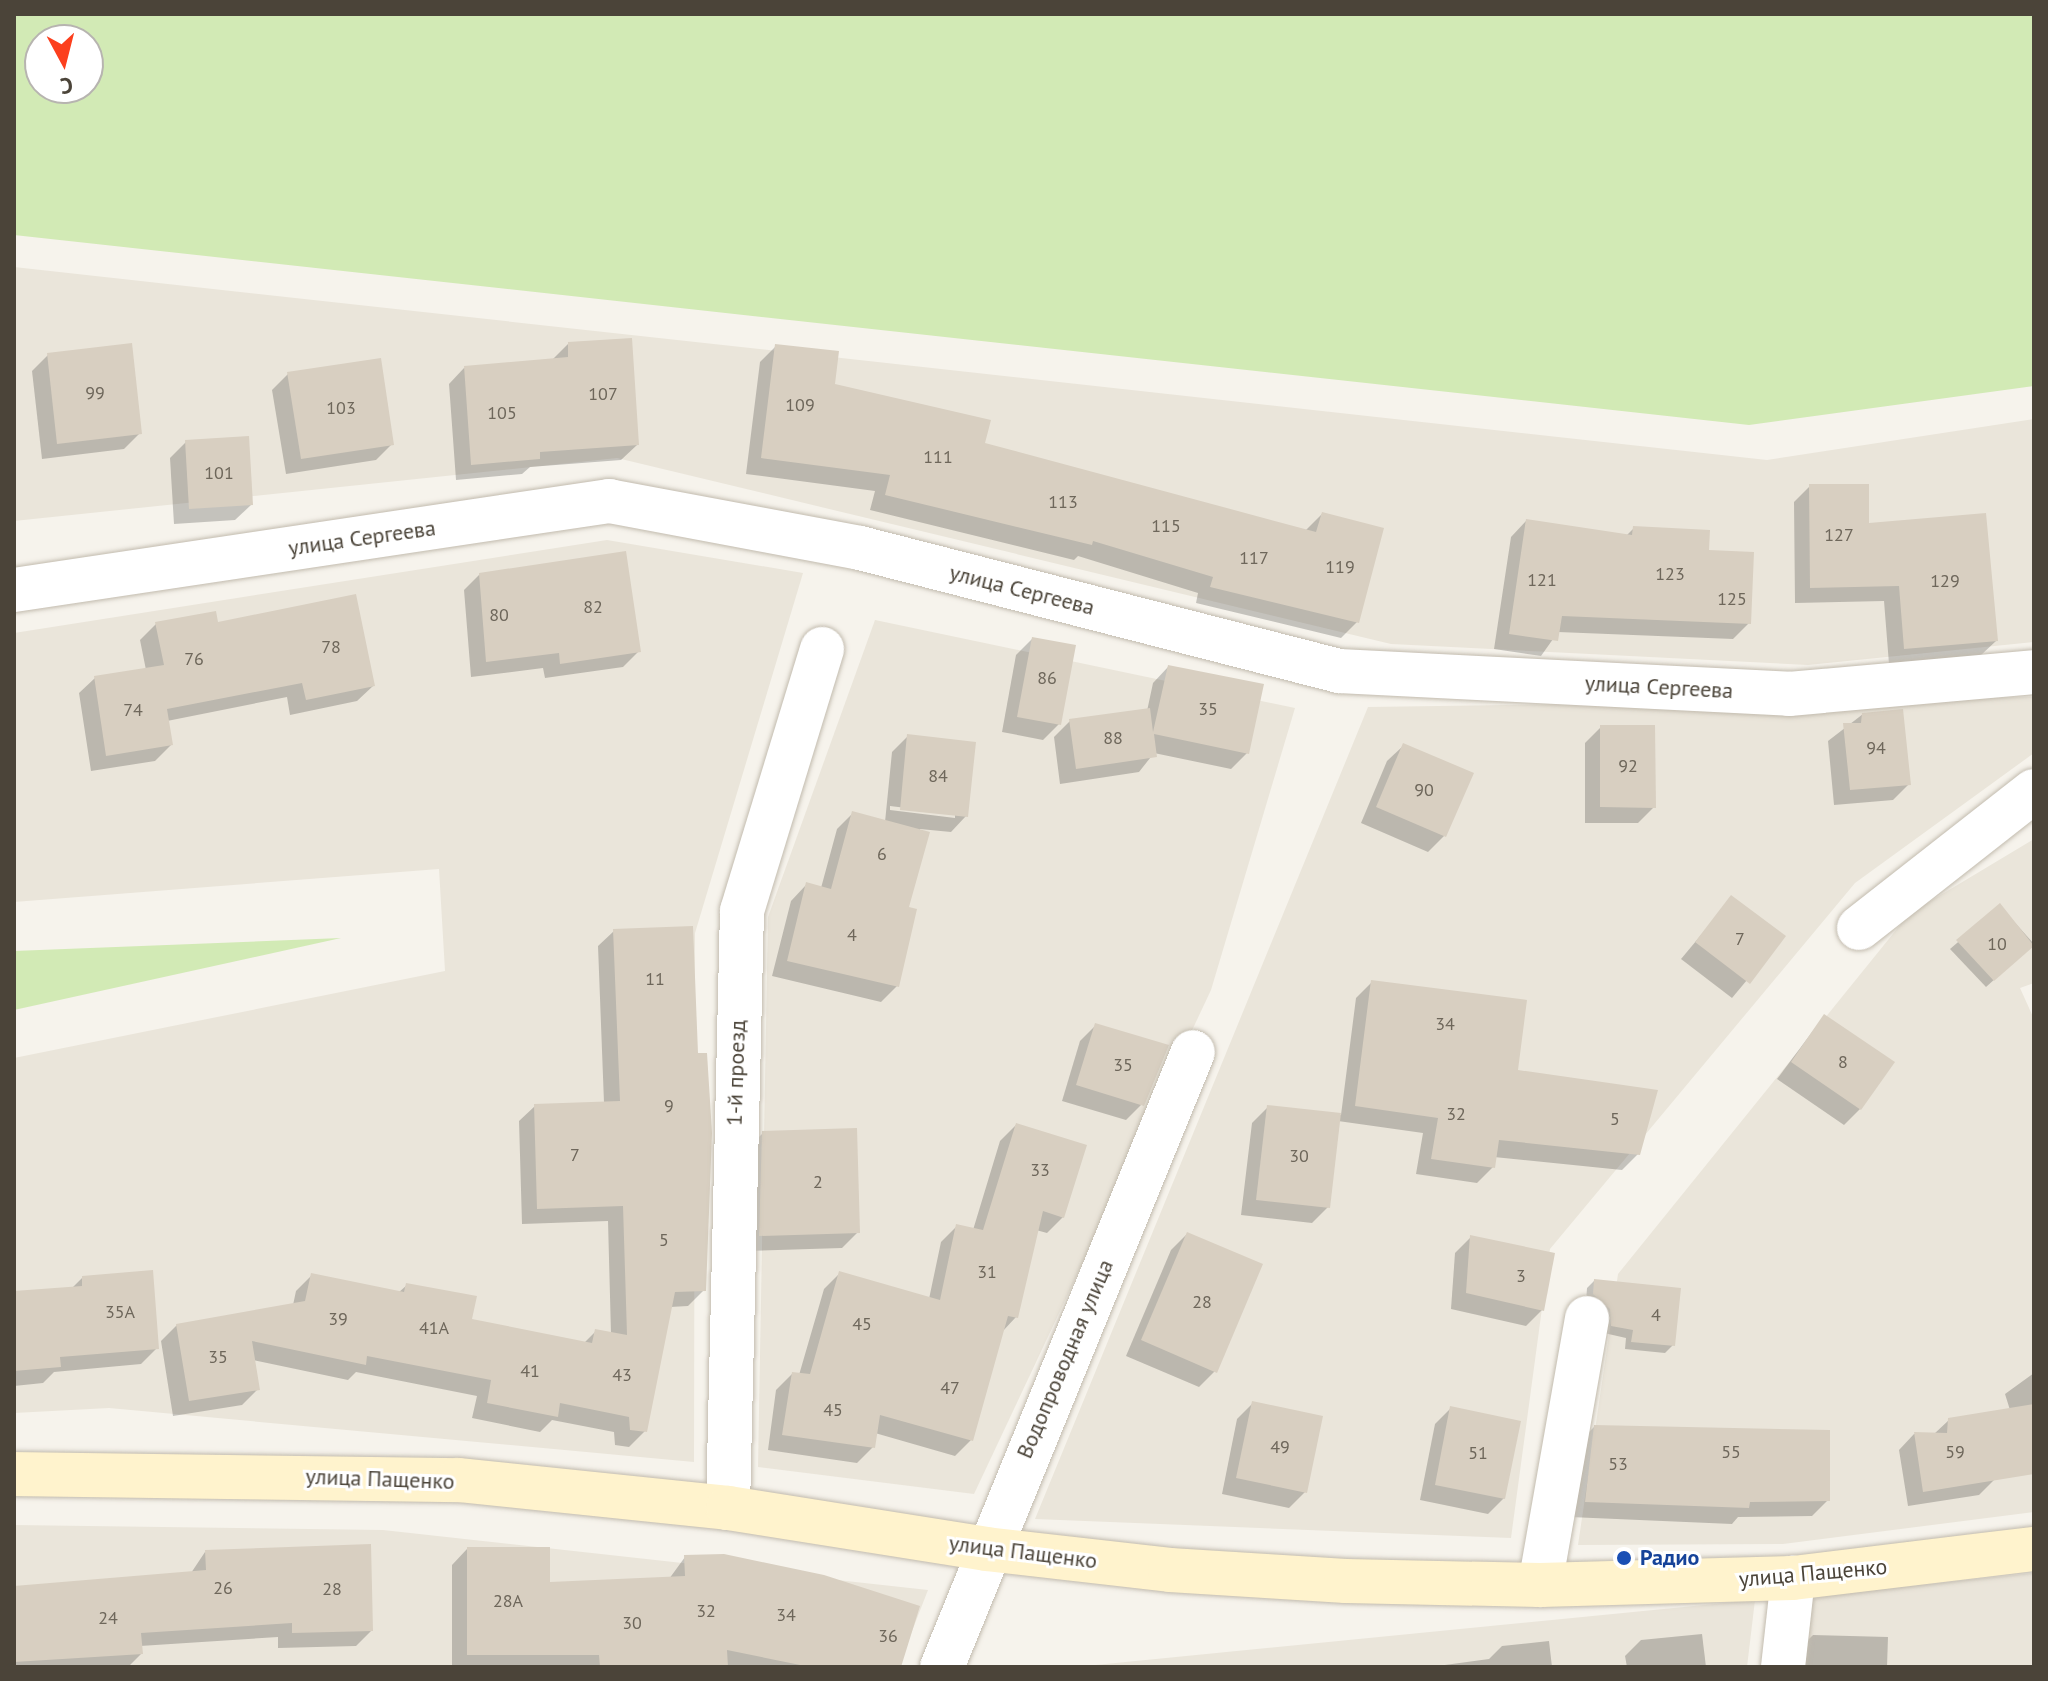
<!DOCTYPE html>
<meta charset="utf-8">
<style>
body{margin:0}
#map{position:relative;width:2048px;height:1681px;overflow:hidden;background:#f6f3ec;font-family:"PT Sans",sans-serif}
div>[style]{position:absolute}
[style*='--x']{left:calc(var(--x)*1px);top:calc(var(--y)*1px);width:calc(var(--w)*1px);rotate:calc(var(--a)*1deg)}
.residential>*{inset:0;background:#eae5da}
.green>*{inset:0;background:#d2eab5}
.shadow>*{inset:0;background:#0003}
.building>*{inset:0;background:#d8cfc1}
.roads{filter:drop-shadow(0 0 2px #c2bbae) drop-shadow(0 0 2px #c2bbae)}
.street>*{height:44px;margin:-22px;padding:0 22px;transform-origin:22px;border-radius:22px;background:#fff}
.secondary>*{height:44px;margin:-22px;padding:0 22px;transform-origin:22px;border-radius:22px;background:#fff3cd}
.dots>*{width:22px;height:22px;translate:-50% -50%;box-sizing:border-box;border:4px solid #fff;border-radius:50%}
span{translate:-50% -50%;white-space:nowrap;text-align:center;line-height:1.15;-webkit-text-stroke:6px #fff;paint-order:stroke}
.number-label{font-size:18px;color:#6e675b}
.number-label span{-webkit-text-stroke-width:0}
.street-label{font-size:22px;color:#4b4439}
.transit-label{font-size:22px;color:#164399;font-weight:700}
.left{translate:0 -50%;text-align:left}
.frame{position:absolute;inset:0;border:16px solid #4b4439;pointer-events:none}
.north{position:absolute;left:24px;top:24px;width:80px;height:80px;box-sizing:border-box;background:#fff;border:2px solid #b7b4b0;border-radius:50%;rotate:173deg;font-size:22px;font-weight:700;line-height:32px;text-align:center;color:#4b4439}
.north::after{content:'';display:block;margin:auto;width:28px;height:36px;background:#fc3f1d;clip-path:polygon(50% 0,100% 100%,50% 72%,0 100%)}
</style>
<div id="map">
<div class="residential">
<div style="clip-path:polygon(14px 267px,1767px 460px,2034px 419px,2034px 642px,1808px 665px,1391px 644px,617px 458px,14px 521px)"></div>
<div style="clip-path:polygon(607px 540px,803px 573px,695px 933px,694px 1462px,109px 1408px,14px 1413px,14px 1058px,445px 971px,439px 869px,14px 902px,14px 633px)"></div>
<div style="clip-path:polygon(875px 620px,1295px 708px,1211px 990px,974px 1494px,758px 1467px,768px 917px)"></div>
<div style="clip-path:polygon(2034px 697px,2034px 753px,1855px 883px,1550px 1249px,1511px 1538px,1035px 1519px,1368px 707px)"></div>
<div style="clip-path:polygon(2034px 839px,2034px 983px,2020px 988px,2034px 1019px,2034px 1512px,1783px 1544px,1578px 1545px,1618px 1274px,1909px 914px)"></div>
<div style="clip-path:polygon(14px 1525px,383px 1530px,928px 1590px,898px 1667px,14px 1667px)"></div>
<div style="clip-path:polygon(2034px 1573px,2034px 1667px,1800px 1667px,1807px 1597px)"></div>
<div style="clip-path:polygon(1755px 1600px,1747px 1667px,1075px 1667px)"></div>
</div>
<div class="green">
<div style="clip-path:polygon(evenodd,14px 14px,2034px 14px,2034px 386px,1749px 425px,14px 235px,14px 14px,40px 40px,88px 40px,88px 88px,40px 88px,40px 40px)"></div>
<div style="clip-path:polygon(341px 938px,14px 1010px,14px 951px)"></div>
</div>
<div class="shadow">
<div style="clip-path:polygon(568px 344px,637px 445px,621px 460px,530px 467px,522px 474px,456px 480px,449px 384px,464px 368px,552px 360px)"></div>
<div style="clip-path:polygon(776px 346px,833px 385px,983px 445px,1305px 531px,1322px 514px,1357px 622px,1341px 638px,1196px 603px,1198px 593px,1078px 556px,1074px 560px,870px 510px,875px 491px,746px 474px,760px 362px)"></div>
<div style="clip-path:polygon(48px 355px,140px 433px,124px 449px,42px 459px,32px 371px)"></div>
<div style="clip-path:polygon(288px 374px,392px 444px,376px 460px,286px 474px,272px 390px)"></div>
<div style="clip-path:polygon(186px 442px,251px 505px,235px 520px,174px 524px,170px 458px)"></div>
<div style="clip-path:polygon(1810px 486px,1867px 525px,1996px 641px,1980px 656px,1889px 664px,1884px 601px,1795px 603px,1794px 502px)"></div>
<div style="clip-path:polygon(1526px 521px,1626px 536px,1634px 528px,1707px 552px,1749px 623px,1733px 639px,1558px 632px,1541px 656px,1494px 649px,1511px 537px)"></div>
<div style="clip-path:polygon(480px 574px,639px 651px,623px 667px,545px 678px,543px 668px,471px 677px,464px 590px)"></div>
<div style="clip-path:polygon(156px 624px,216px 624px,373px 686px,357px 701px,290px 715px,287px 697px,167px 721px,171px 745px,155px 761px,91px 771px,79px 693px,95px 678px,146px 670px,140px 640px)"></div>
<div style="clip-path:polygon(1032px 639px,1059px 724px,1043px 740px,1002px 732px,1016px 655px)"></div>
<div style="clip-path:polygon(1168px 667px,1247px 753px,1231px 769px,1154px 753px,1139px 772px,1060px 784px,1054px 737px,1070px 721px,1147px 711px,1153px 683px)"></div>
<div style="clip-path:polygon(1863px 714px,1909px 784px,1893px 800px,1834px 805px,1828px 741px)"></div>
<div style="clip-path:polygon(1601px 727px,1654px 807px,1638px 823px,1585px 823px,1585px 743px)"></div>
<div style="clip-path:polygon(evenodd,908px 736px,966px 816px,951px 832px,920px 829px,897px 986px,881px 1002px,772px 976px,791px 901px,806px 885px,821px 888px,837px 829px,853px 813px,885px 822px,892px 752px,908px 736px,890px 806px,955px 814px,955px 818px,890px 810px,890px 806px)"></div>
<div style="clip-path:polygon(1403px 746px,1471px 774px,1444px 836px,1428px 852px,1361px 823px,1387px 761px)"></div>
<div style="clip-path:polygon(1732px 898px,1783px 937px,1732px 998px,1681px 959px)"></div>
<div style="clip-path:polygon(2000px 906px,2034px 944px,1986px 987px,1950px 949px)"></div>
<div style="clip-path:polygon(614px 931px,704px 1290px,688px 1306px,670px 1307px,645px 1431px,629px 1447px,615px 1445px,614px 1432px,552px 1420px,540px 1432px,472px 1418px,477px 1396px,356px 1372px,348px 1380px,253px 1360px,258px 1389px,242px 1405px,173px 1416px,161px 1341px,177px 1325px,293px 1305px,296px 1291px,312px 1275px,398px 1293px,407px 1285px,470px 1320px,584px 1343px,596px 1331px,611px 1334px,608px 1221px,522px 1224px,519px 1121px,535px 1106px,604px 1103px,598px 946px)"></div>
<div style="clip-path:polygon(1372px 982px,1516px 1072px,1638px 1154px,1622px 1170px,1494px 1157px,1493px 1167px,1477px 1183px,1416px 1174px,1423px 1133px,1338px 1121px,1328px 1207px,1312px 1223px,1241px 1215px,1252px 1123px,1268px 1107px,1341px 1115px,1356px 998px)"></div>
<div style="clip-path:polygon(1824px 1016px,1860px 1109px,1844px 1125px,1777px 1079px)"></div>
<div style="clip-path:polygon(1096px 1025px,1142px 1104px,1126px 1120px,1062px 1101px,1080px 1041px)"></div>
<div style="clip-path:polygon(1016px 1125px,1063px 1217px,1047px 1233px,1036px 1230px,1016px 1317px,1002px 1332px,971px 1440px,955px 1456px,875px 1433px,873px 1447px,857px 1463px,768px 1450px,776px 1390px,792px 1374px,799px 1375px,824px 1289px,840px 1273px,929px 1299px,941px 1242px,957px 1226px,973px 1230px,1000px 1141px)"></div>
<div style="clip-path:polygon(763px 1133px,858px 1232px,842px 1248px,744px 1251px,747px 1149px)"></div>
<div style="clip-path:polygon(1187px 1234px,1215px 1371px,1199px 1387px,1126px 1356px,1171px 1250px)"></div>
<div style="clip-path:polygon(1471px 1237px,1542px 1310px,1526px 1326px,1451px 1309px,1455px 1253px)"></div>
<div style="clip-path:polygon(83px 1277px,157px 1348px,141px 1364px,54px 1372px,43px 1383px,14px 1386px,14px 1293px,71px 1289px)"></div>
<div style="clip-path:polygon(1594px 1281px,1673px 1345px,1665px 1353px,1625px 1349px,1626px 1338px,1604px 1333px,1586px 1302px,1587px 1288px)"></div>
<div style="clip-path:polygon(2034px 1373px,2034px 1464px,1995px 1479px,1979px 1495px,1908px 1506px,1899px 1450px,1914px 1434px,1934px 1434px,1949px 1420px,2010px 1410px,2005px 1394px)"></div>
<div style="clip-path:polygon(1253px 1403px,1305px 1492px,1289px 1508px,1222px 1494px,1237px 1419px)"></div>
<div style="clip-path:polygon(1451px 1408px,1504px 1498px,1488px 1514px,1420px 1500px,1435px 1424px)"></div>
<div style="clip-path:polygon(1594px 1427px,1828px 1500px,1812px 1516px,1738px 1517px,1732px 1524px,1570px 1517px,1578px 1443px)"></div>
<div style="clip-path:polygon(467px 1549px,548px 1584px,669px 1579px,685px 1557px,899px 1667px,452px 1667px,452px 1565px)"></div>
<div style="clip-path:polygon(205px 1552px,371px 1631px,356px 1646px,278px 1648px,278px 1637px,140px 1646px,141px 1654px,128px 1667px,14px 1667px,14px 1587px,191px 1573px)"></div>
<div style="clip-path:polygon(1702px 1634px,1706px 1667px,1627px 1667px,1625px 1656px,1641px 1640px)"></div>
<div style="clip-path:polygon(1813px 1635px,1888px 1637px,1887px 1667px,1797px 1667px,1800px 1648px)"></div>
<div style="clip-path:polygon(1549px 1641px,1552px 1667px,1430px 1667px,1489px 1659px,1502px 1646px)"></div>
</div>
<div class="building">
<div style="clip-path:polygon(632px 338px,639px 445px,540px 452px,540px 459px,471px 465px,464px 366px,568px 357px,568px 342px)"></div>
<div style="clip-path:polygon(132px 343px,142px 434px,57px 444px,47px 353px)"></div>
<div style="clip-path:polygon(775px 344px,839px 351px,835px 384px,991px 420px,985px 443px,1316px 532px,1322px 512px,1384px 528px,1359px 623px,1210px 587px,1213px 577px,1093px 541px,1092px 545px,885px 495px,890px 475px,761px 458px)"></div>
<div style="clip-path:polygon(381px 358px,394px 445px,301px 459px,287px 372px)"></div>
<div style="clip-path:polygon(249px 436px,253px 505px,189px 509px,185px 440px)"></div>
<div style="clip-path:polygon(1809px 484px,1869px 484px,1869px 523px,1986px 513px,1998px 641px,1904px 649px,1899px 586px,1810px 588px)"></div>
<div style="clip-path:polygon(1526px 519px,1632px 535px,1633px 526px,1710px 530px,1709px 550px,1754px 552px,1751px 624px,1562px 616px,1558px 641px,1509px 634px)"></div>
<div style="clip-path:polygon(626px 551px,641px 652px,560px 664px,559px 653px,486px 662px,479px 573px)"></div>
<div style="clip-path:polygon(356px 594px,375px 686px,306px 700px,302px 683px,167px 709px,173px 745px,106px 756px,94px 676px,164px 665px,155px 622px,216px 611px,218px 622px)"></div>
<div style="clip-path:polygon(1032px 637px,1076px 645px,1061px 725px,1017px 717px)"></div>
<div style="clip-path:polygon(1168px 665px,1264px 684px,1249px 754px,1154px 734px,1157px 757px,1076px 769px,1069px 719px,1150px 708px,1153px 732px)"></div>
<div style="clip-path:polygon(1903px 709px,1911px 785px,1850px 790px,1843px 723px,1861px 723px,1862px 713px)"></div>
<div style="clip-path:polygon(1600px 725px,1655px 725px,1656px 808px,1600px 807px)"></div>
<div style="clip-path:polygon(907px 734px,976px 742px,968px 817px,900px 810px)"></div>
<div style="clip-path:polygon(1403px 743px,1474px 773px,1446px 837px,1376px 807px)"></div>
<div style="clip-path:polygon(852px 811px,930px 832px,909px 907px,917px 909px,899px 987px,787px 961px,806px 882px,831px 889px)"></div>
<div style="clip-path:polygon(1731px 895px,1786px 936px,1750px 984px,1695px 942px)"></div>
<div style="clip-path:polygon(2000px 903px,2034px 946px,1994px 981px,1956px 940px)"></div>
<div style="clip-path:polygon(693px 926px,698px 1053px,707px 1053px,712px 1133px,706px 1291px,675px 1292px,647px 1432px,630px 1430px,629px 1417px,560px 1403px,558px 1417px,487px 1403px,491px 1380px,367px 1356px,366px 1365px,252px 1341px,260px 1390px,189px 1401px,176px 1324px,305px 1301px,311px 1273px,404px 1292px,406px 1283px,477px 1296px,472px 1319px,592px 1343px,595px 1329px,627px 1335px,623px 1206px,537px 1209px,534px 1104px,620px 1101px,613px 929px)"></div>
<div style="clip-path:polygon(1371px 980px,1527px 1000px,1518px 1070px,1658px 1090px,1640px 1155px,1499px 1140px,1495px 1168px,1431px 1159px,1438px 1118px,1355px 1106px)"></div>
<div style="clip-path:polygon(1824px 1014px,1895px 1062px,1861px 1110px,1791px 1062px)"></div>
<div style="clip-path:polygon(1095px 1023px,1169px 1045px,1144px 1106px,1076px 1085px)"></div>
<div style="clip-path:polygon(1267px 1105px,1341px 1113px,1330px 1208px,1256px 1200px)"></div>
<div style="clip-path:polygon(1016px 1123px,1087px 1145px,1064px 1218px,1043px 1211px,1018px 1318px,1008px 1316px,973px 1441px,880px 1415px,875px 1448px,782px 1435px,792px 1372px,810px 1374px,839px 1271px,940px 1300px,956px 1224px,983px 1230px)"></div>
<div style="clip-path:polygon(857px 1128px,860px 1233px,759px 1236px,762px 1131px)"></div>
<div style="clip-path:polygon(1187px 1232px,1263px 1264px,1217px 1373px,1141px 1340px)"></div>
<div style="clip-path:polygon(1470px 1235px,1555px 1253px,1544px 1311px,1466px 1293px)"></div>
<div style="clip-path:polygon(153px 1270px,159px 1349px,60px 1357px,61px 1367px,14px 1371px,14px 1291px,82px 1286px,82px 1276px)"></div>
<div style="clip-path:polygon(1594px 1279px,1681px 1288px,1675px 1346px,1631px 1342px,1633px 1330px,1611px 1326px,1610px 1309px,1593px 1294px)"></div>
<div style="clip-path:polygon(1252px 1401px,1323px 1416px,1307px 1493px,1236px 1478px)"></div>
<div style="clip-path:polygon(2034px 1404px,2034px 1474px,1923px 1492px,1914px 1432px,1947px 1433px,1948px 1418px)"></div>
<div style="clip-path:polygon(1450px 1406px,1521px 1421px,1505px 1499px,1435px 1485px)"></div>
<div style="clip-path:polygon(1594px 1425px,1830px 1430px,1830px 1501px,1750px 1502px,1749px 1508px,1585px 1502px)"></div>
<div style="clip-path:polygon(371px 1544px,373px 1631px,292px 1633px,292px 1623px,141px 1633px,143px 1654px,14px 1662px,14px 1586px,206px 1570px,205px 1550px)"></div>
<div style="clip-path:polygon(467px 1547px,550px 1547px,550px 1582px,685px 1576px,684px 1555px,724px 1554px,824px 1575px,920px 1606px,901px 1667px,810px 1667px,727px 1650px,728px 1667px,600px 1667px,599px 1655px,467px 1655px)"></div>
</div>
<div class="roads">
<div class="street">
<div style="--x:14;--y:590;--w:602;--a:-8.51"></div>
<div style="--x:609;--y:501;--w:255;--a:10.6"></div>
<div style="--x:860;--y:548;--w:495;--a:14.4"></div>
<div style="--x:1339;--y:671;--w:451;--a:2.9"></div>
<div style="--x:1789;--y:694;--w:246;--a:-5.1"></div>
<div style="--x:1859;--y:928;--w:222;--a:-38.1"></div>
<div style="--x:728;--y:1508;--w:597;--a:-88.66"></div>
<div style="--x:742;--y:911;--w:274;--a:-73"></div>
<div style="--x:1540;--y:1585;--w:271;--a:-80"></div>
<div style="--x:942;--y:1667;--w:664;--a:-67.8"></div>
<div style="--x:1783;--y:1667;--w:90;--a:-83.6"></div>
</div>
<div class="secondary">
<div style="--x:14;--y:1474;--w:444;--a:0.8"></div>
<div style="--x:458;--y:1480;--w:271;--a:5.9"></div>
<div style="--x:728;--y:1508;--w:261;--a:9"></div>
<div style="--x:986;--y:1549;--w:185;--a:6.5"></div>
<div style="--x:1170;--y:1570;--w:176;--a:3.6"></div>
<div style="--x:1346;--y:1581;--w:194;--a:1.2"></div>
<div style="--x:1540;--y:1585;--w:253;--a:-1.6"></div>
<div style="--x:1793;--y:1578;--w:243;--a:-6.9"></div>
</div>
</div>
<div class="dots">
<div style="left:1624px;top:1558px;background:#1a4fb4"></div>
</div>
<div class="number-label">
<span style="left:95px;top:393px">99</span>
<span style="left:603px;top:394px">107</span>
<span style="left:800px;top:405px">109</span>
<span style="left:341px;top:408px">103</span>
<span style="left:502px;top:413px">105</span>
<span style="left:938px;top:457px">111</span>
<span style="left:219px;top:473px">101</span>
<span style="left:1063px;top:502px">113</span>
<span style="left:1166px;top:526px">115</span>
<span style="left:1839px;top:535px">127</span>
<span style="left:1254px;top:558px">117</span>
<span style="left:1340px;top:567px">119</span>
<span style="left:1670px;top:574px">123</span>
<span style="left:1542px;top:580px">121</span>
<span style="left:1945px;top:581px">129</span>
<span style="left:1732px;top:599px">125</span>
<span style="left:593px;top:607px">82</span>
<span style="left:499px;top:615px">80</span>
<span style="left:331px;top:647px">78</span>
<span style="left:194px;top:659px">76</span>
<span style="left:1047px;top:678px">86</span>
<span style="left:1208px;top:709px">35</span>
<span style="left:133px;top:710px">74</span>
<span style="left:1113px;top:738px">88</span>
<span style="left:1876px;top:748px">94</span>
<span style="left:1628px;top:766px">92</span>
<span style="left:938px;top:776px">84</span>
<span style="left:1424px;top:790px">90</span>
<span style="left:882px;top:854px">6</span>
<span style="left:852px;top:935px">4</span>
<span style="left:1740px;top:939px">7</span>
<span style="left:1997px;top:944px">10</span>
<span style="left:655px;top:979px">11</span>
<span style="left:1445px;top:1024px">34</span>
<span style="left:1843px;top:1062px">8</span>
<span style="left:1123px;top:1065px">35</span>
<span style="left:669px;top:1106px">9</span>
<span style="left:1456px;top:1114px">32</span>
<span style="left:1615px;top:1119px">5</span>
<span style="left:575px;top:1155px">7</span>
<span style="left:1299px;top:1156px">30</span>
<span style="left:1040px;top:1170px">33</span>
<span style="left:818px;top:1182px">2</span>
<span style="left:664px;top:1240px">5</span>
<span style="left:987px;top:1272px">31</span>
<span style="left:1521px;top:1276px">3</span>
<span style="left:1202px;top:1302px">28</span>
<span style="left:120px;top:1312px">35А</span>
<span style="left:1656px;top:1315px">4</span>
<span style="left:338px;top:1319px">39</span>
<span style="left:862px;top:1324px">45</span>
<span style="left:434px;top:1328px">41А</span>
<span style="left:218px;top:1357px">35</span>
<span style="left:530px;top:1371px">41</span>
<span style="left:622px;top:1375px">43</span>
<span style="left:950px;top:1388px">47</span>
<span style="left:833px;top:1410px">45</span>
<span style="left:1280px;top:1447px">49</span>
<span style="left:1731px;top:1452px">55</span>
<span style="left:1955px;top:1452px">59</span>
<span style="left:1478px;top:1453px">51</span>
<span style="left:1618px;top:1464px">53</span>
<span style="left:223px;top:1588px">26</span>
<span style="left:332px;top:1589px">28</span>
<span style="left:508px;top:1601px">28А</span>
<span style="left:706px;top:1611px">32</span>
<span style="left:786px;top:1615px">34</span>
<span style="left:108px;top:1618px">24</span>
<span style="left:632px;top:1623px">30</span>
<span style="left:888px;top:1636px">36</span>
</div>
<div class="street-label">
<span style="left:362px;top:538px;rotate:-8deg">улица Сергеева</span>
<span style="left:1022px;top:590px;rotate:14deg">улица Сергеева</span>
<span style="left:1659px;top:687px;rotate:3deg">улица Сергеева</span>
<span style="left:736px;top:1073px;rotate:-88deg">1-й проезд</span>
<span style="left:1065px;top:1359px;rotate:-67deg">Водопроводная улица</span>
<span style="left:380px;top:1479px;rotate:2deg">улица Пащенко</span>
<span style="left:1023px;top:1552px;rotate:7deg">улица Пащенко</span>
<span style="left:1813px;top:1573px;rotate:-5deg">улица Пащенко</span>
</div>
<div class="transit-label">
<span class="left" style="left:1640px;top:1558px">Радио</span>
</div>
<div class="frame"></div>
<div class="north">С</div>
</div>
